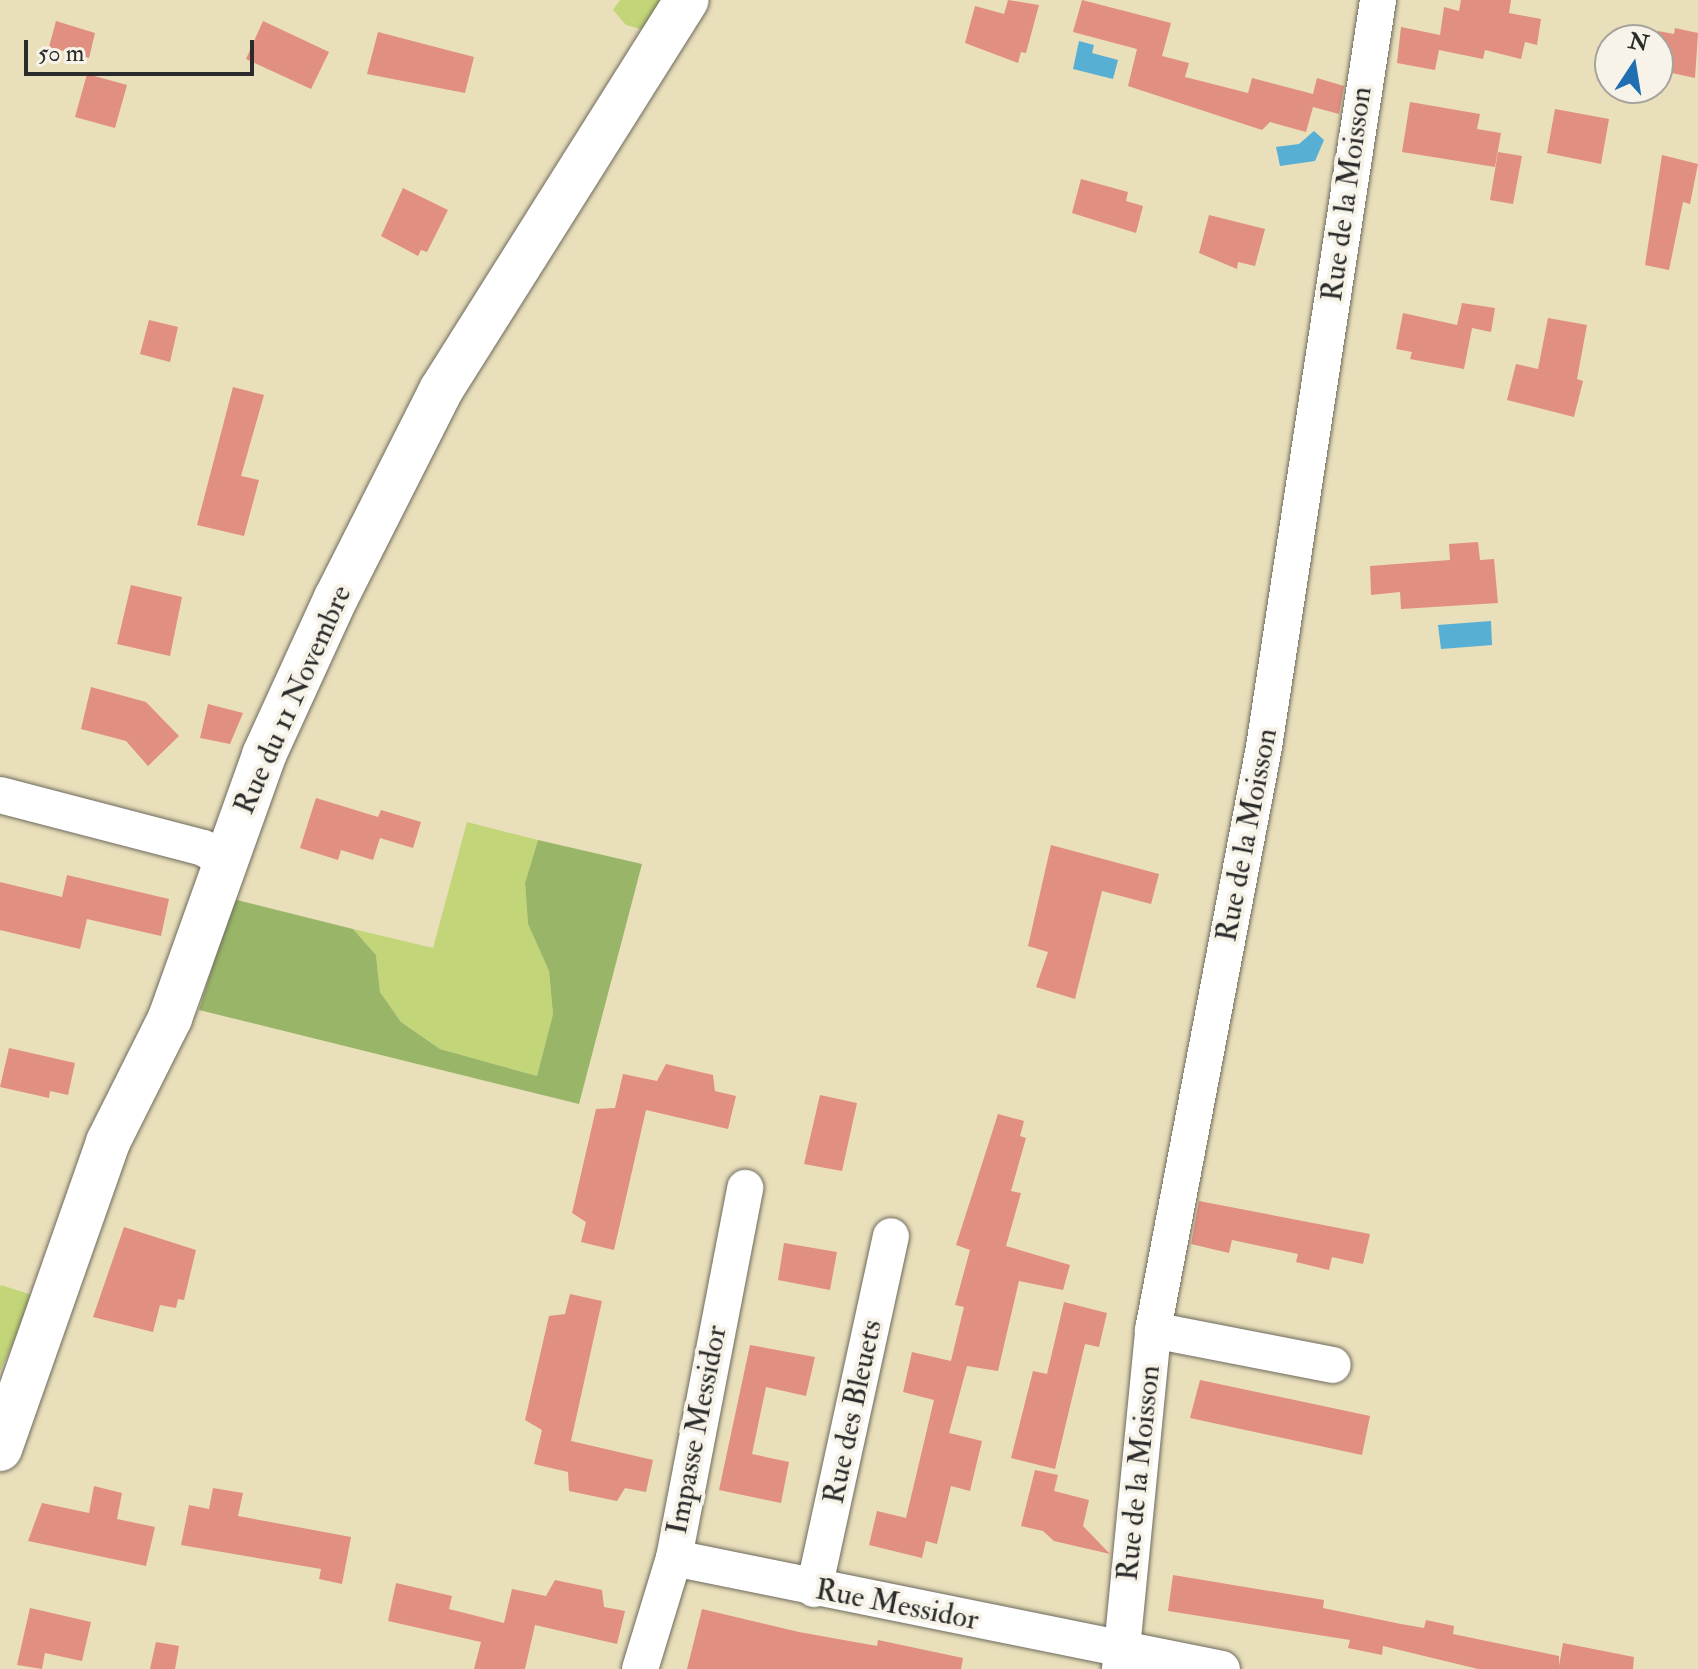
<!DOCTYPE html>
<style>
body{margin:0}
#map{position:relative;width:1698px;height:1669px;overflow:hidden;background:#e9dfbb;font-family:"IM FELL Double Pica",serif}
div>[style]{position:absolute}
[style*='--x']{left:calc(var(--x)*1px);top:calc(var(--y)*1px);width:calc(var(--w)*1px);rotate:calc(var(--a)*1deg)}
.green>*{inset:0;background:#c2d578}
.forest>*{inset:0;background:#99b668}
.water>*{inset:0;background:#57afd4}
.building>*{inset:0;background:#e18f80}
.roads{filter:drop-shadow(0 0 2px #6e6a5d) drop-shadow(0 0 2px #6e6a5d)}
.minor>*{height:36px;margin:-18px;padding:0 18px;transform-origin:18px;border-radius:18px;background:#fff}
.tertiary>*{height:44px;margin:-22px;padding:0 22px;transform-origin:22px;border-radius:22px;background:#fff}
span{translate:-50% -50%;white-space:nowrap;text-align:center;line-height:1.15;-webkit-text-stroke:8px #f7f3e8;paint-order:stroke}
.street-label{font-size:30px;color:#2b2b2b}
.north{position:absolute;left:1594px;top:24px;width:80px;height:80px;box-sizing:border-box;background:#f7f3e8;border:2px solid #a5a39c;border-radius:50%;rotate:12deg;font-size:22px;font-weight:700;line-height:32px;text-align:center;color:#2b2b2b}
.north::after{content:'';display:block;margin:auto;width:28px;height:36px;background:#1f6fb2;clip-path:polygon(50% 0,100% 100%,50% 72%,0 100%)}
.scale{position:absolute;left:24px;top:40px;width:230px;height:36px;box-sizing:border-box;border:4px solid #2b2b2b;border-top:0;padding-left:10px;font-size:24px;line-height:28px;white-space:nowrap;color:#2b2b2b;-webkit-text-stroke:6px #f7f3e8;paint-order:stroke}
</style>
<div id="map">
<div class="green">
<div style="clip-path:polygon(620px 0,665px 0,644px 30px,626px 25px,613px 10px)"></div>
<div style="clip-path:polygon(467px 822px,538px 840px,525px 883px,528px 924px,549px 971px,553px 1014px,537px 1076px,440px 1049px,401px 1022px,380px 992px,376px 955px,353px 929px,433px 948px)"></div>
<div style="clip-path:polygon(1px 1285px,35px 1296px,0 1371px,0 1287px)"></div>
</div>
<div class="forest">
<div style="clip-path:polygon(538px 840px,642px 864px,579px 1104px,199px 1010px,233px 899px,353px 929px,376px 955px,380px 992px,401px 1022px,440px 1049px,537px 1076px,553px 1014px,549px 971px,528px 924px,525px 883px)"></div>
</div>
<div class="water">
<div style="clip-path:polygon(1079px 41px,1094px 45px,1092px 53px,1118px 60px,1113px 79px,1073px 69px)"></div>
<div style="clip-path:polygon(1314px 131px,1324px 140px,1315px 161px,1280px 166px,1276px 147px,1299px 144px)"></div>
<div style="clip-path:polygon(1491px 621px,1492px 645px,1441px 649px,1438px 625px)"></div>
</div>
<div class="building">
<div style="clip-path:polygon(1008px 0,1039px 5px,1026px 53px,1021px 52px,1018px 63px,965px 43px,975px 6px,1004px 14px)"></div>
<div style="clip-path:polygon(1082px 0,1171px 23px,1162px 56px,1189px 63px,1185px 77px,1248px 93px,1252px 78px,1313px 94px,1317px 78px,1344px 86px,1339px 114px,1313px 107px,1306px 132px,1270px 122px,1262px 130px,1128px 86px,1137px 49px,1073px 32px)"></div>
<div style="clip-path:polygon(1461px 0,1511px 0,1509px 13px,1541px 19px,1537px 45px,1525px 42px,1521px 59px,1485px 50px,1483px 59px,1439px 50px,1435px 70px,1397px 63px,1401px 27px,1440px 35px,1444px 7px,1459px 11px)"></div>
<div style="clip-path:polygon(56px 21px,95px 33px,89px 58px,49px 47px)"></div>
<div style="clip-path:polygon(263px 21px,329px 52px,311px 89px,246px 59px)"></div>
<div style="clip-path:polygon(1675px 28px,1698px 33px,1695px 78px,1658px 70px,1658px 31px,1674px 34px)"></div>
<div style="clip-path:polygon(378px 32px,474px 57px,465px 93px,367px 74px)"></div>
<div style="clip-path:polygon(87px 74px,127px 85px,115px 128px,75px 117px)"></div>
<div style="clip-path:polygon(1410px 102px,1480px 114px,1477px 129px,1501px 133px,1495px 167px,1402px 152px)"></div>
<div style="clip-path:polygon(1555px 109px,1609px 119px,1601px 164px,1547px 153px)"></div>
<div style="clip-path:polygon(1498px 152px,1522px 156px,1513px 204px,1490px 200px)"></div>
<div style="clip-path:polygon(1662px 155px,1698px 164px,1690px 204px,1683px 202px,1669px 270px,1645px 265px)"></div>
<div style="clip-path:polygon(1081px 179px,1128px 192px,1126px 201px,1143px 206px,1136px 233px,1072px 213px)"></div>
<div style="clip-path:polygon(403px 188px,448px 210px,427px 252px,421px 250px,418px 256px,381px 236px)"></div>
<div style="clip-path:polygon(1209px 215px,1265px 229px,1255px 266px,1238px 262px,1237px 269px,1199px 253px)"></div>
<div style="clip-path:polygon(1462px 303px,1495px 308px,1491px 332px,1472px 328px,1464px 369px,1410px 359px,1412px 352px,1396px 349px,1403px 313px,1457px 325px)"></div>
<div style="clip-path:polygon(1548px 318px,1587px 325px,1577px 379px,1583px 381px,1574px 417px,1507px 400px,1516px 364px,1538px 369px)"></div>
<div style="clip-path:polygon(149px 320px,178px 327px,170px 362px,140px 354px)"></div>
<div style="clip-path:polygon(233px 387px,264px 395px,241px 476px,259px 480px,244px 536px,197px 525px)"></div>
<div style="clip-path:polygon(1478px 542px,1480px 560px,1494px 559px,1498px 603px,1401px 609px,1400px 592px,1371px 595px,1370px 566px,1450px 560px,1449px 544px)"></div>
<div style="clip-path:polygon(131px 585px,182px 597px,170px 656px,117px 644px)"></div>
<div style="clip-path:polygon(91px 687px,146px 702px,179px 736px,148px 766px,126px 741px,81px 729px)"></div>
<div style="clip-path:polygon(208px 704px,243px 713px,230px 744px,200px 738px)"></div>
<div style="clip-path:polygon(316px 798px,378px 817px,381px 810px,421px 822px,413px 848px,380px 838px,373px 860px,341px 850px,338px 860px,300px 848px)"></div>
<div style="clip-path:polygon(1051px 845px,1159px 874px,1151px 904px,1102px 891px,1075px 999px,1036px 987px,1048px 952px,1028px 946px)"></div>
<div style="clip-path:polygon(67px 875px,169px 899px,161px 936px,87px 919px,80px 949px,0 930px,0 882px,62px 897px)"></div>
<div style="clip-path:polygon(9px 1048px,75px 1063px,68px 1095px,50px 1091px,49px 1098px,0 1087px)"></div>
<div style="clip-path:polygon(666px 1064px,713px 1075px,715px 1091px,736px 1096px,728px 1129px,646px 1110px,614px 1250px,581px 1242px,586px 1222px,572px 1213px,596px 1109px,615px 1108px,623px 1074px,657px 1081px)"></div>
<div style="clip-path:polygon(820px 1095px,857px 1103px,842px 1171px,804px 1164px)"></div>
<div style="clip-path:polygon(998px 1114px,1024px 1121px,1020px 1136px,1026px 1138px,1011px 1191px,1021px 1193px,1006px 1246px,1070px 1265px,1063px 1290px,1019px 1281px,998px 1371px,967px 1366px,949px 1433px,982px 1441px,970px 1491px,951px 1486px,937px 1544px,926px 1541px,922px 1558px,869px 1545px,877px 1511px,906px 1518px,934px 1400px,903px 1392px,912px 1352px,951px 1361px,964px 1307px,955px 1305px,970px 1250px,956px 1245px)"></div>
<div style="clip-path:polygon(1199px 1201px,1370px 1234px,1363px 1264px,1332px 1257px,1329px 1270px,1296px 1262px,1298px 1254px,1232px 1240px,1229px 1253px,1191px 1244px)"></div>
<div style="clip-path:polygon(124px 1227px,196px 1250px,184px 1300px,178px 1299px,176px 1308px,160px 1305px,153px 1332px,93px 1317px)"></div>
<div style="clip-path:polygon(784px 1243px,837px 1252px,830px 1290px,778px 1280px)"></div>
<div style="clip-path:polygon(570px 1294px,602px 1301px,571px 1441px,653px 1460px,646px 1492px,625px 1488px,617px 1501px,569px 1491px,568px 1472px,534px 1464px,542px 1430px,525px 1420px,549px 1316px,565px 1314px)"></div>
<div style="clip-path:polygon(1064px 1302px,1107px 1313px,1099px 1347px,1085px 1344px,1055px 1469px,1011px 1458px,1033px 1371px,1047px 1374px)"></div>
<div style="clip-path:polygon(750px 1345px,815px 1357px,806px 1396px,766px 1387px,752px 1454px,789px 1462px,781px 1503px,719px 1490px)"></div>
<div style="clip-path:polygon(1200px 1380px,1370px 1416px,1362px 1455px,1190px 1418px)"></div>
<div style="clip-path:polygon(1035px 1470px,1058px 1475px,1054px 1491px,1089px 1500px,1083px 1526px,1110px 1554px,1054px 1541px,1043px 1531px,1021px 1526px)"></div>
<div style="clip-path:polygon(94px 1486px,122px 1493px,117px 1519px,155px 1527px,146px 1566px,28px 1541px,42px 1503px,89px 1513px)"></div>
<div style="clip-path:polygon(213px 1488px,243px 1493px,238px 1516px,351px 1537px,342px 1584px,319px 1579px,321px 1569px,181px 1545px,189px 1505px,209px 1509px)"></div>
<div style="clip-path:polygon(1173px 1575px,1324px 1600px,1323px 1608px,1401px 1624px,1424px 1628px,1426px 1620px,1454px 1626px,1453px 1634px,1559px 1656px,1559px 1666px,1563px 1643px,1634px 1657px,1633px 1669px,1478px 1669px,1383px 1646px,1382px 1655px,1348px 1648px,1350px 1640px,1168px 1611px)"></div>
<div style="clip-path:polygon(555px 1580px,602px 1590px,604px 1607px,625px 1611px,617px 1644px,535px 1625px,525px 1669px,474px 1669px,481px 1642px,388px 1621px,396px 1583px,452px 1596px,449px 1609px,504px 1623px,512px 1589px,546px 1596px)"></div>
<div style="clip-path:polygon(30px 1608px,91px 1622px,82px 1661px,45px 1653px,42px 1669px,17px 1665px)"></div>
<div style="clip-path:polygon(702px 1609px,799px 1632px,877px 1646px,878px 1640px,963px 1658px,961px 1669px,687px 1669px)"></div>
<div style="clip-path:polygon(156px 1642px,179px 1646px,175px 1669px,150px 1669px)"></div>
</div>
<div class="roads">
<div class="minor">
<div style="--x:0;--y:795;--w:210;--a:14.6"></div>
<div style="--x:203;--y:848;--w:25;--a:29"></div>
<div style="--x:1153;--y:1330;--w:183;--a:11"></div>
<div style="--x:674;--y:1558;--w:559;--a:11.45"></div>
<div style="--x:814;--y:1589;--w:361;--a:-77.7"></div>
<div style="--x:640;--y:1669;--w:116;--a:-73"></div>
<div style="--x:674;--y:1558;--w:377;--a:-79.1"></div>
<div style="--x:1120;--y:1669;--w:341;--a:-84.4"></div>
<div style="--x:1153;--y:1330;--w:593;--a:-79.22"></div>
<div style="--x:1264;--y:747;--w:756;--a:-81.32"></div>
</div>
<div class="tertiary">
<div style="--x:0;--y:1449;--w:325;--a:-70.6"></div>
<div style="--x:108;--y:1142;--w:139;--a:-63.4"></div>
<div style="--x:170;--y:1018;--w:279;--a:-70.3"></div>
<div style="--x:264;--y:755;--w:173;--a:-65.4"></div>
<div style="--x:336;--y:598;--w:233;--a:-63.2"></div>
<div style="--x:441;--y:390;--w:461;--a:-57.8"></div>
</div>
</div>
<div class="street-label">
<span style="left:1347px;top:194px;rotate:-82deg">Rue de la Moisson</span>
<span style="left:293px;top:700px;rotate:-66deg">Rue du 11 Novembre</span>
<span style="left:1247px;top:835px;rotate:-79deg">Rue de la Moisson</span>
<span style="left:853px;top:1412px;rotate:-78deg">Rue des Bleuets</span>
<span style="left:697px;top:1430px;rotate:-79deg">Impasse Messidor</span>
<span style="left:1139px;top:1473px;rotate:-84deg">Rue de la Moisson</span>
<span style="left:897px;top:1605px;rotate:11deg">Rue Messidor</span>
</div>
<div class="north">N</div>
<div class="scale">50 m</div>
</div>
